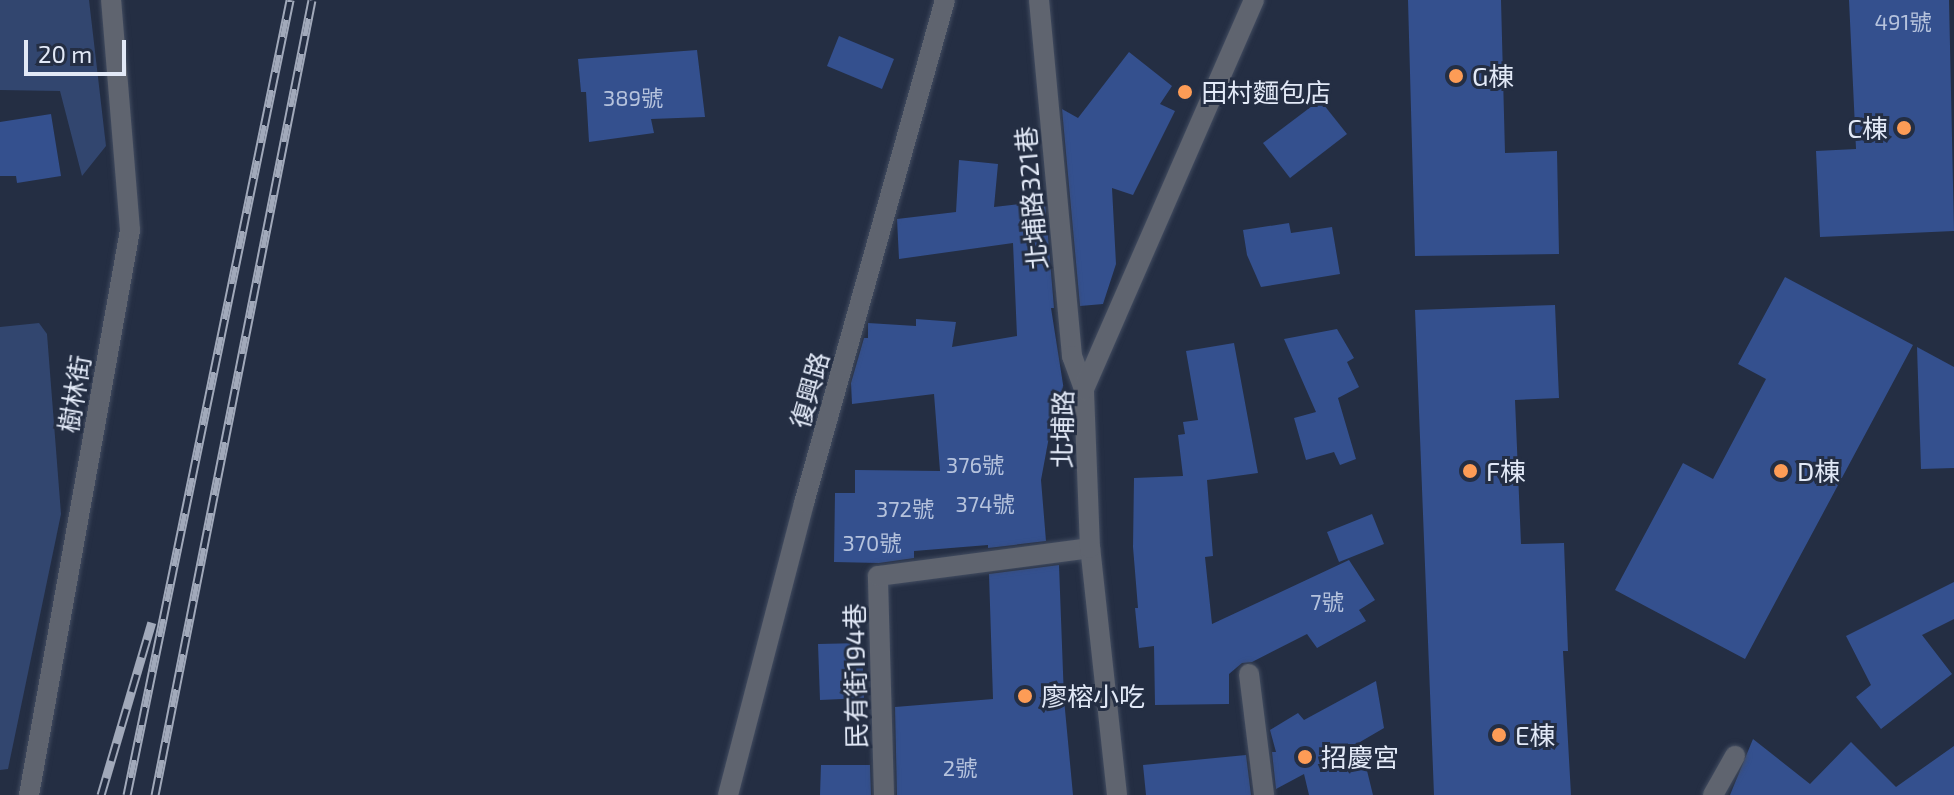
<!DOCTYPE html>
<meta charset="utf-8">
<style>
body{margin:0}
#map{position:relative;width:1954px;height:795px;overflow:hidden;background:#242e43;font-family:"Exo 2","Noto Sans TC",sans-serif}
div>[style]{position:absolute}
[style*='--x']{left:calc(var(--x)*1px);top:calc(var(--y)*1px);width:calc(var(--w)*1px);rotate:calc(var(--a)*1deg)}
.green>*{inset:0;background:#32466f}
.building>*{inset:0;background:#34508e}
.roads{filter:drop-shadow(0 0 2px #424c60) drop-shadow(0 0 2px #424c60)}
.minor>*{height:20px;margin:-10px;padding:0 10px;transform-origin:10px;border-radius:10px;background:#5f646f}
.rail>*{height:9px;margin-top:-4.5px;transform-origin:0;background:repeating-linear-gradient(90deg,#242e43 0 18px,#a1a9ba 0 36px);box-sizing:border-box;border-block:2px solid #a1a9ba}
.dots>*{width:22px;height:22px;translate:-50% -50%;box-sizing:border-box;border:4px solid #242e43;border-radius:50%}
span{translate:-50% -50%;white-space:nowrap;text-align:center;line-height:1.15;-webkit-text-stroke:6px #242e43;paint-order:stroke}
.number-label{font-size:22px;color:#b6c3dd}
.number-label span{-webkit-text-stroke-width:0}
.poi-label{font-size:26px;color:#e2e9f7}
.left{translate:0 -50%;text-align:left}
.right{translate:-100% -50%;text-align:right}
.street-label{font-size:26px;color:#e2e9f7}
.scale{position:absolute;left:24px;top:40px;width:102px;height:36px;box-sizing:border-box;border:4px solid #e2e9f7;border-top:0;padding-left:10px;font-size:24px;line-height:28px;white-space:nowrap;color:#e2e9f7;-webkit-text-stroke:6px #242e43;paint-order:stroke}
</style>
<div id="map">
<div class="green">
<div style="clip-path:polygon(0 0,89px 0,106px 146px,82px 176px,60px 91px,0 90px)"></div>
<div style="clip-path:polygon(39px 323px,47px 334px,61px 514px,8px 769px,0 770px,0 327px)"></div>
</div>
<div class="building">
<div style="clip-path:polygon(1408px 0,1501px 0,1505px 153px,1557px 151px,1559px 254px,1415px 256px)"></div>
<div style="clip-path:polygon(1849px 0,1949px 0,1954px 231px,1820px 237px,1816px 151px,1856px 149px)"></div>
<div style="clip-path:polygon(839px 36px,894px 59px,882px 89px,827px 66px)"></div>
<div style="clip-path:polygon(697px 50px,705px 117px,651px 119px,654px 133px,589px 142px,586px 92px,581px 92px,578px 59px)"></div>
<div style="clip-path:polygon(1129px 52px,1172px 86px,1160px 104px,1175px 111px,1133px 195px,1112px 188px,1116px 264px,1103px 304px,1080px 306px,1062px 109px,1078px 118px)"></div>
<div style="clip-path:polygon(1320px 100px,1347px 134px,1290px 178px,1263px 143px)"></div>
<div style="clip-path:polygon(51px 114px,61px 176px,17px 183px,16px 176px,0 176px,0 122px)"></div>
<div style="clip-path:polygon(959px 160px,998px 164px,994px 207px,1045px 201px,1054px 308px,1051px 308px,1065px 397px,1056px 399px,1041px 480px,1046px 541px,988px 548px,988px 545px,914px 551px,914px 558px,879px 563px,834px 562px,835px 493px,855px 493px,855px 470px,940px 471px,934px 394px,852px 404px,851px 383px,864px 338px,868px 338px,868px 323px,916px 326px,916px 319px,956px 322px,952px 347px,1017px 336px,1013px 243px,899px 259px,897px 219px,956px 212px)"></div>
<div style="clip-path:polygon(1289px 223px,1291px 233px,1332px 227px,1340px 274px,1261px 287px,1247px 255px,1243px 230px)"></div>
<div style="clip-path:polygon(1785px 277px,1913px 345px,1745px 659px,1615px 590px,1683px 463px,1713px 479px,1766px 379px,1738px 364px)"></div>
<div style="clip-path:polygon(1555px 305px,1559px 398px,1515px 400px,1521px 544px,1564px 543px,1568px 651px,1563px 651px,1571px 795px,1434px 795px,1415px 310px)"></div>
<div style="clip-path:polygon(1337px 329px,1354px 358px,1347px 362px,1359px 387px,1338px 398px,1356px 459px,1340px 465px,1334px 452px,1306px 460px,1294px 418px,1316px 412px,1284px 339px)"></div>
<div style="clip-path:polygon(1234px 343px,1258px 473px,1207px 480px,1213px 556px,1205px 557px,1212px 624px,1349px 560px,1375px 600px,1359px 610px,1366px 621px,1317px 648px,1307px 634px,1252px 662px,1242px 663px,1229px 674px,1229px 704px,1155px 705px,1154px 646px,1139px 648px,1135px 608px,1138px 608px,1133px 547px,1134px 478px,1183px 476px,1178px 435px,1185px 434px,1183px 422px,1198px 420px,1186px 351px)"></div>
<div style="clip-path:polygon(1917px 347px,1954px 367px,1954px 468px,1921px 469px)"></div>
<div style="clip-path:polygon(1372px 514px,1384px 544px,1339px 562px,1327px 532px)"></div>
<div style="clip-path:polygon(1059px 565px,1064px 699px,1073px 795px,897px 795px,895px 707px,993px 699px,989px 574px)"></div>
<div style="clip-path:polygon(1954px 582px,1954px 619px,1922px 635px,1952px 674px,1881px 729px,1856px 697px,1871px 685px,1846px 636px)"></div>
<div style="clip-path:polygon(862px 643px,864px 698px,820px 700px,818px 644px)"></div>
<div style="clip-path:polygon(1376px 681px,1384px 728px,1360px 742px,1373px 795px,1309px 795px,1304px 774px,1276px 789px,1272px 752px,1276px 752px,1270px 730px,1298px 713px,1304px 720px)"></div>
<div style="clip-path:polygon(1753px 739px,1810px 784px,1851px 742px,1896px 787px,1954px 746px,1954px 795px,1730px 795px)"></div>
<div style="clip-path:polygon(1246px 755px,1251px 795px,1146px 795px,1143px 765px)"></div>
<div style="clip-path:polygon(821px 765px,870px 765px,871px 795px,820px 795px)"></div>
</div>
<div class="roads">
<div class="minor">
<div style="--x:1039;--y:0;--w:358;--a:84.7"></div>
<div style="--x:1072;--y:356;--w:35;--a:70"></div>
<div style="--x:1249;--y:674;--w:122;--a:82.9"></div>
<div style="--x:29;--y:795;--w:574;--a:-79.86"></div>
<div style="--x:130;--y:230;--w:231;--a:-94.7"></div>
<div style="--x:728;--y:795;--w:302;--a:-75.4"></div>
<div style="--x:804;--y:503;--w:522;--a:-74.34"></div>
<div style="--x:884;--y:795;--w:219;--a:-91.6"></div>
<div style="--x:878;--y:576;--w:214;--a:-7.5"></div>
<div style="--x:1117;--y:795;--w:248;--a:-96.2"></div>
<div style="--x:1090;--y:548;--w:159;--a:-92.2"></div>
<div style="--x:1084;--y:389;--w:425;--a:-66.4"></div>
<div style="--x:1713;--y:795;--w:45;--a:-60.6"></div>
</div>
</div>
<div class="rail">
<div style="--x:101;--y:795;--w:180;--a:-73.6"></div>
<div style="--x:127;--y:795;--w:812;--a:-78.41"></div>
<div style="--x:155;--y:795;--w:810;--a:-78.83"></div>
</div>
<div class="dots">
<div style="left:1456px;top:76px;background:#fd9c56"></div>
<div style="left:1185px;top:92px;background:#fd9c56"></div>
<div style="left:1904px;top:128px;background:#fd9c56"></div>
<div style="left:1470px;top:471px;background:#fd9c56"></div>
<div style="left:1781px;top:471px;background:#fd9c56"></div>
<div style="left:1025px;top:696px;background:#fd9c56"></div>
<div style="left:1499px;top:735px;background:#fd9c56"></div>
<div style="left:1305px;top:757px;background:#fd9c56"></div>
</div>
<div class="number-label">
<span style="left:1903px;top:22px">491號</span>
<span style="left:633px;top:98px">389號</span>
<span style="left:975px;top:465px">376號</span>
<span style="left:985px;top:504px">374號</span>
<span style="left:905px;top:509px">372號</span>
<span style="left:872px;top:543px">370號</span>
<span style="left:1327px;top:602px">7號</span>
<span style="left:960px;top:768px">2號</span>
</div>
<div class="poi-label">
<span class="left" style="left:1472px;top:76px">G棟</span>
<span class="left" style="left:1201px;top:92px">田村麵包店</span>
<span class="right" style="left:1888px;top:128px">C棟</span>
<span class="left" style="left:1486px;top:471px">F棟</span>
<span class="left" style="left:1797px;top:471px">D棟</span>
<span class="left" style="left:1041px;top:696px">廖榕小吃</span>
<span class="left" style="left:1515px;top:735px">E棟</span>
<span class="left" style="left:1321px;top:757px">招慶宮</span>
</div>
<div class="street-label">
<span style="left:1031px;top:198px;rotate:-95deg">北埔路321巷</span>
<span style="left:809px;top:390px;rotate:-74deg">復興路</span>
<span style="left:74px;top:394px;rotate:-80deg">樹林街</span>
<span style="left:1062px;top:429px;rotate:-89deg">北埔路</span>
<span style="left:855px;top:676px;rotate:-91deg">民有街194巷</span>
</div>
<div class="scale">20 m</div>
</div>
